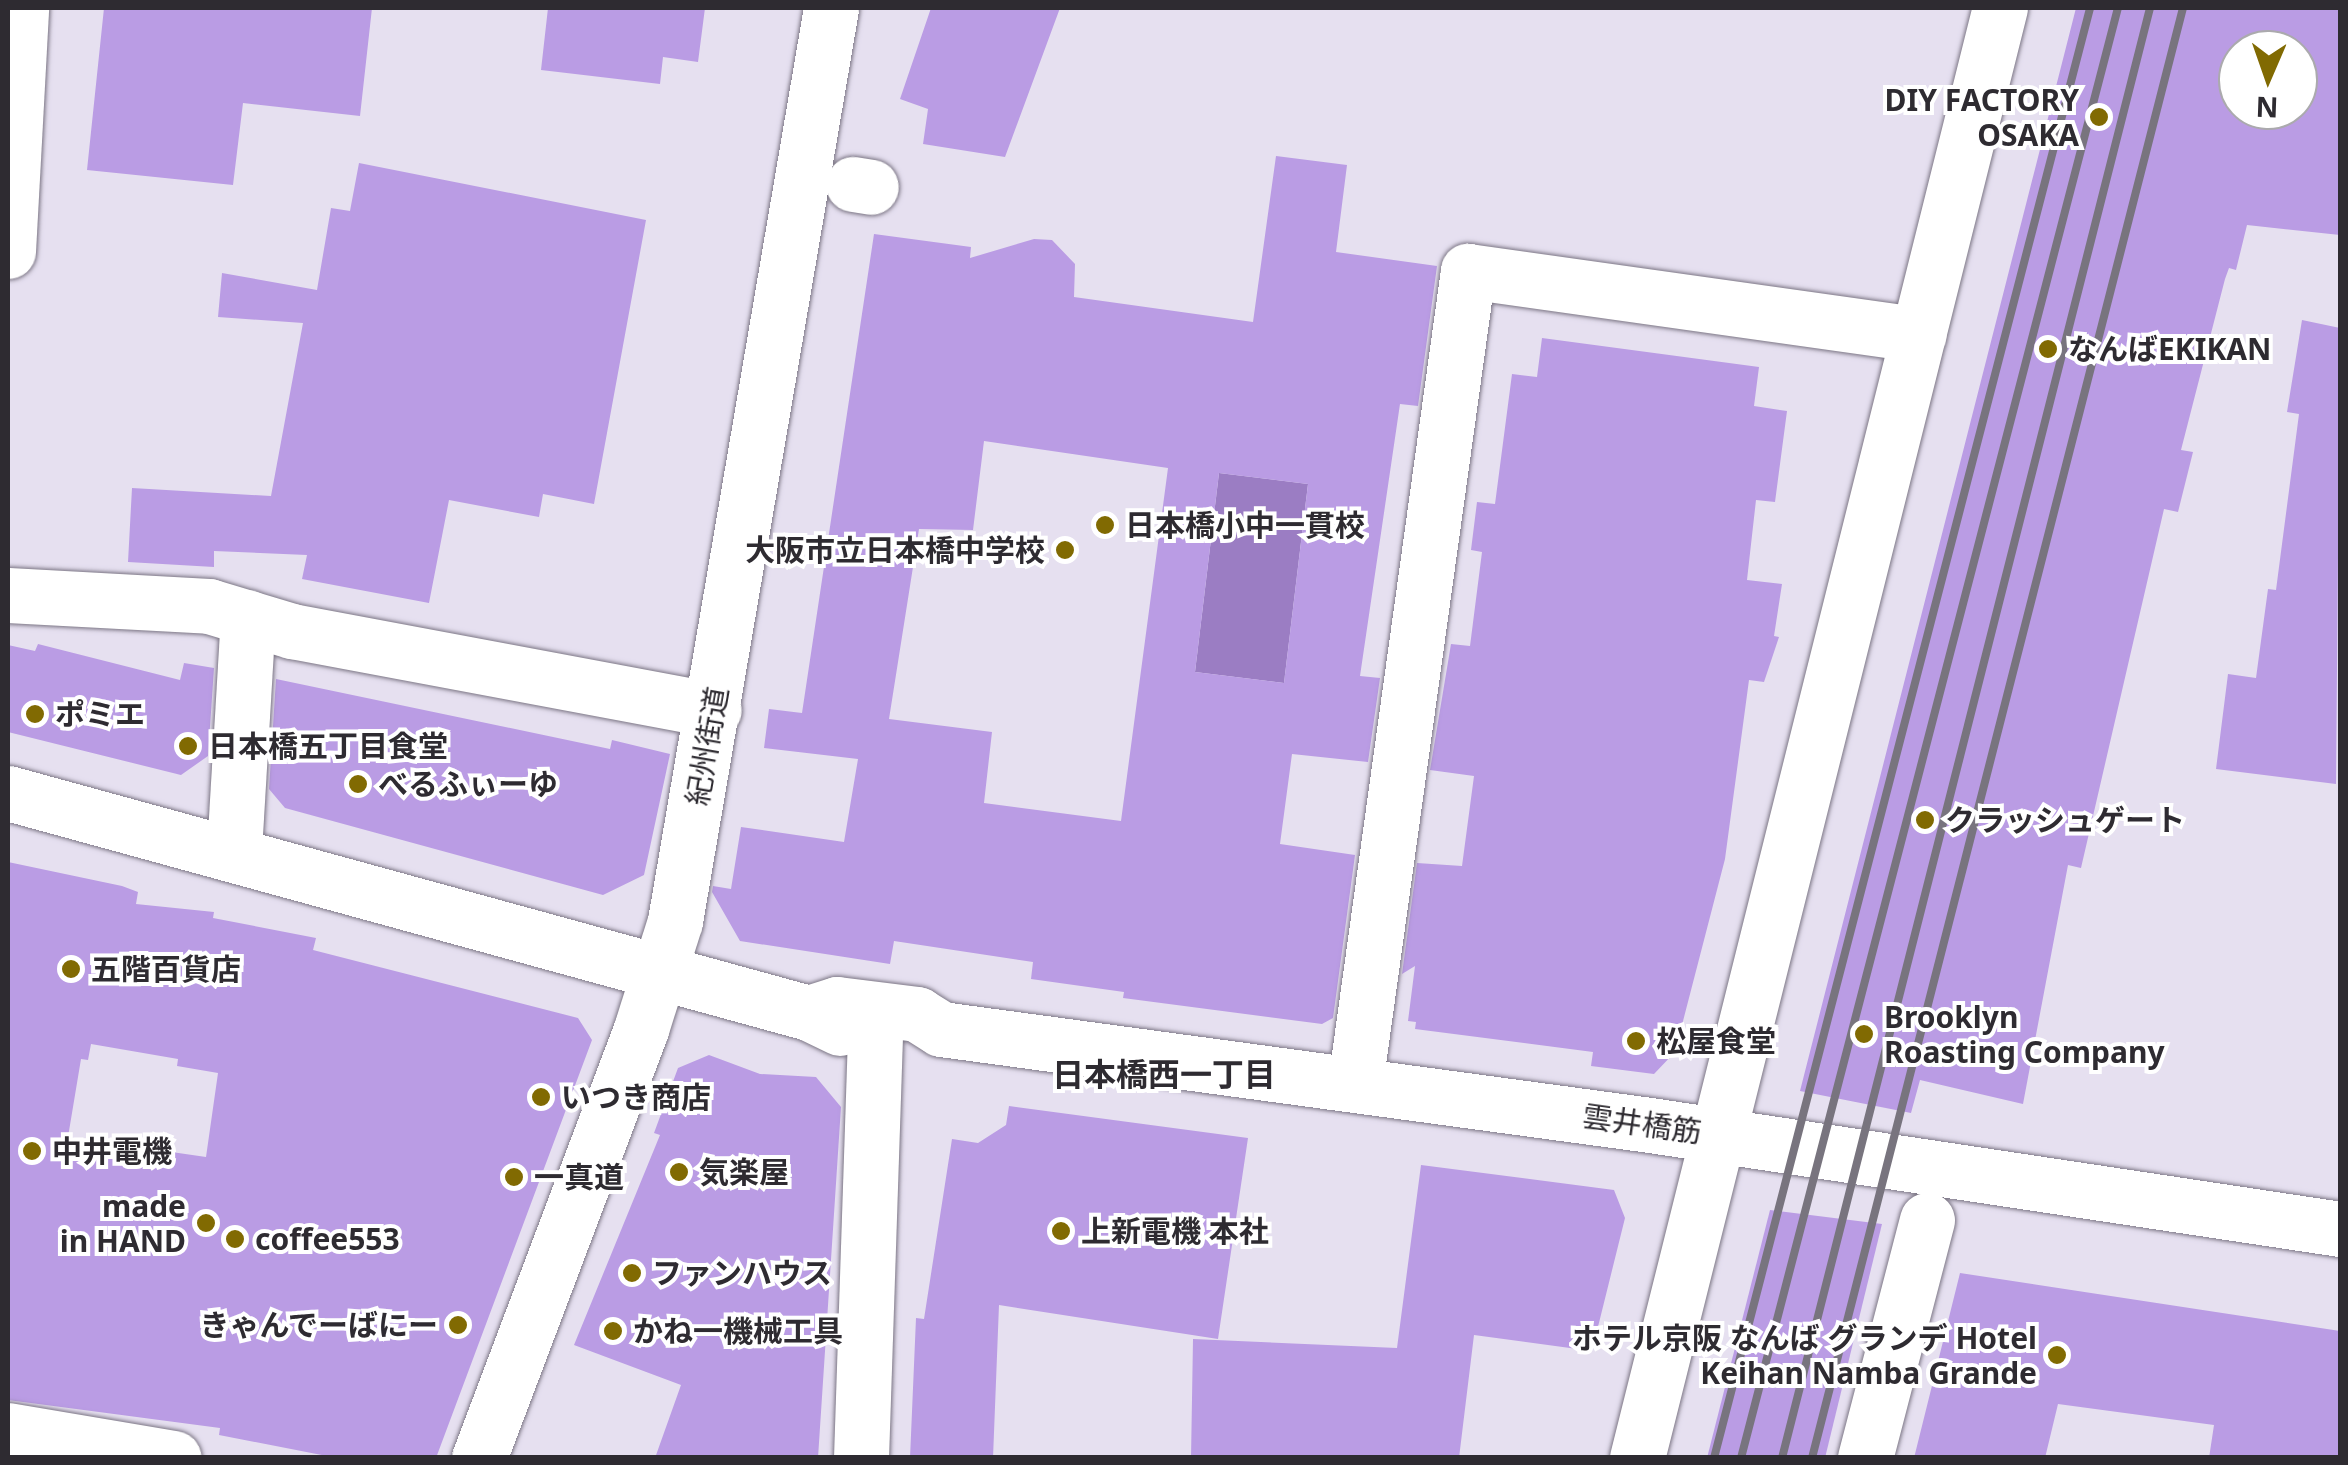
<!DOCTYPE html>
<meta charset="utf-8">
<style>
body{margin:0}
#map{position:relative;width:2348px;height:1465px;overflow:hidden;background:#e6e0f0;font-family:"Noto Sans","Noto Sans JP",sans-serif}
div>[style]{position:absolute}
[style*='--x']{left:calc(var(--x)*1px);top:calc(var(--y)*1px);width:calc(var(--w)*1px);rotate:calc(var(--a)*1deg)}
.water>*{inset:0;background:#9b7dc3}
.building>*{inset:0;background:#ba9ce4}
.roads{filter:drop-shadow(0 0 2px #7c7685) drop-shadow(0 0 2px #7c7685)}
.minor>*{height:55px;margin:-27.5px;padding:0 27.5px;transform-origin:27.5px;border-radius:27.5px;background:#fff}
.rail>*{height:8px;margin:-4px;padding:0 4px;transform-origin:4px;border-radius:4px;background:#78747e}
.dots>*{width:28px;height:28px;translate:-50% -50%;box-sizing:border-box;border:5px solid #fff;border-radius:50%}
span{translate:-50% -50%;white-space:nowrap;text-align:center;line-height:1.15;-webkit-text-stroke:8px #fff;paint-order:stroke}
.poi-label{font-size:30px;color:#2e2b31;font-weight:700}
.right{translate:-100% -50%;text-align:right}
.left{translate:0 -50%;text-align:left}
.street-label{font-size:30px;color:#2e2b31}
.neighbourhood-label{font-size:32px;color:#2e2b31;font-weight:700}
.frame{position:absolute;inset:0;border:10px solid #2e2b31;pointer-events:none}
.north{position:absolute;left:2218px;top:30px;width:100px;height:100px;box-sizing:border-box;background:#fff;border:2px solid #abaaad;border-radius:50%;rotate:182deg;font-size:28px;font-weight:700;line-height:40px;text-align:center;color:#2e2b31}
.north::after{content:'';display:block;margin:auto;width:35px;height:45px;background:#816a02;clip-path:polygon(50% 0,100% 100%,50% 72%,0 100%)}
</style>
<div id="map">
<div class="water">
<div style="clip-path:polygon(1219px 473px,1308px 484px,1284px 683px,1195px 672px)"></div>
</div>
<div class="building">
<div style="clip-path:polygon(104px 8px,372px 8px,360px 116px,243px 103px,233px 185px,87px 170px)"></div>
<div style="clip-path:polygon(548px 8px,705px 8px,698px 62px,663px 57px,660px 84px,541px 70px)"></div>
<div style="clip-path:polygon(931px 8px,1060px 8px,1005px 157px,923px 144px,928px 109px,900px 99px)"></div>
<div style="clip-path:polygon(evenodd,2076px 8px,2340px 8px,2340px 235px,2247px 225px,2236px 270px,2229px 268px,2225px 279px,2181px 450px,2193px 452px,2178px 512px,2164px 509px,2081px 868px,2068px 865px,2023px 1104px,1920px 1080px,1911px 1113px,1800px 1091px,2076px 8px,2238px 50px,2298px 50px,2298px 110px,2238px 110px,2238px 50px)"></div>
<div style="clip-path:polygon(evenodd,1276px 156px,1347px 165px,1336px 252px,1437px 266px,1418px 406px,1400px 404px,1360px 676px,1380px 678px,1368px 762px,1292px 754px,1280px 844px,1355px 855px,1333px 1018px,1322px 1024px,1123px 998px,1124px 992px,1031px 979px,1033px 962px,894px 941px,890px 964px,740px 941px,712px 892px,713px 886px,731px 889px,741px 827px,844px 842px,858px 759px,764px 748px,769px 709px,802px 713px,874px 234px,971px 247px,970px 258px,1034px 239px,1052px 240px,1075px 264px,1074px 297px,1253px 322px,1276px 156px,984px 441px,1168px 468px,1121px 821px,984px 803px,992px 732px,889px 719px,919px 529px,973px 530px,984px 441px,1276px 156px,1219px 473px,1308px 484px,1284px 683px,1195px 672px,1219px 473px)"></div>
<div style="clip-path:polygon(359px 163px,646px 220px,594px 504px,543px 494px,539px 517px,449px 500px,429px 603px,302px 579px,307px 555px,214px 551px,214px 567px,128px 562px,132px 488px,271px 496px,303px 323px,218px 317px,222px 273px,317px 290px,331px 208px,350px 211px)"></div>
<div style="clip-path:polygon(2302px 320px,2340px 328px,2336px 784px,2216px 769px,2228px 674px,2256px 678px,2268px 589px,2276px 590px,2299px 414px,2287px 412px)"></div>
<div style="clip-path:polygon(1542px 338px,1759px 367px,1754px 406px,1787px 411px,1775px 502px,1756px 500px,1747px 580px,1782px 584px,1774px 636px,1779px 637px,1764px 682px,1749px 680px,1725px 859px,1675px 1052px,1654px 1074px,1591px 1066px,1593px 1052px,1415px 1029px,1416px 1022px,1408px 1021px,1415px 966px,1402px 974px,1417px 863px,1462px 866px,1474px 776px,1430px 770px,1451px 644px,1470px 646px,1482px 552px,1471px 550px,1477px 502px,1495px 504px,1512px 374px,1537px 377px)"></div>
<div style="clip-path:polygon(38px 644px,180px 680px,184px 663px,214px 668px,208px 756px,181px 775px,8px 732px,8px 645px,35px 651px)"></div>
<div style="clip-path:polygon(276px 679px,610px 749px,612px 740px,670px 754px,644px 875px,603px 895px,285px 808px,269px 789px)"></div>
<div style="clip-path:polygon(evenodd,8px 862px,122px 886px,138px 892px,136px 904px,214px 912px,213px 918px,316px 938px,313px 950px,578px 1018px,592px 1040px,436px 1458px,337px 1458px,219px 1435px,220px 1428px,8px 1400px,8px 862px,91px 1044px,178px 1059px,177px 1066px,218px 1073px,206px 1157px,68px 1137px,81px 1059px,88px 1060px,91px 1044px)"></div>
<div style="clip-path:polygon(709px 1055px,760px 1074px,816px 1077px,841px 1107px,818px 1458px,655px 1458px,681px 1385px,574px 1345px,660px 1135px,654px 1133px,678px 1068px)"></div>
<div style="clip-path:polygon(1009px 1106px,1248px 1138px,1218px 1339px,999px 1305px,993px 1458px,910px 1458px,916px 1318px,924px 1319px,952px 1139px,978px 1143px,1006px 1125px)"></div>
<div style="clip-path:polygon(1421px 1165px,1614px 1190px,1625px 1218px,1592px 1351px,1474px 1335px,1459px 1458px,1191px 1458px,1193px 1339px,1397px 1348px)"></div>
<div style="clip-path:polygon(1770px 1210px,1882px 1224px,1825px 1458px,1707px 1458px)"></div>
<div style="clip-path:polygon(1960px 1273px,2340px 1331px,2340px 1458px,2209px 1458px,2214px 1425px,2058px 1404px,2045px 1458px,1914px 1458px)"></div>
</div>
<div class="roads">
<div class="minor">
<div style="--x:853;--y:184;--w:18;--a:9"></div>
<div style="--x:8;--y:251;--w:243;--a:-86.9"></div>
<div style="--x:8;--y:595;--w:201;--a:3.1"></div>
<div style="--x:209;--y:606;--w:87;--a:16.8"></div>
<div style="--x:292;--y:631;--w:429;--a:10.6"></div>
<div style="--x:8;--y:793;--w:831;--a:15.36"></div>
<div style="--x:809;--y:1013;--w:34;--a:26"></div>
<div style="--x:234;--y:851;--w:234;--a:-86.6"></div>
<div style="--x:809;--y:1013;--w:29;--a:-18"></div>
<div style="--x:837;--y:1004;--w:81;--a:7.1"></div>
<div style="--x:917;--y:1014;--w:28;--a:32"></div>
<div style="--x:941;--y:1029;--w:715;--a:7.71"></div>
<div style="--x:1650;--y:1125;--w:698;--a:8.57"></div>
<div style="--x:1355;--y:1084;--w:821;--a:-82.09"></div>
<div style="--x:1468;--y:271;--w:455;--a:8"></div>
<div style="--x:8;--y:1430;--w:168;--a:9.6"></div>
<div style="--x:479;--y:1458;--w:459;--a:-69.3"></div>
<div style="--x:641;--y:1029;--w:113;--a:-72.5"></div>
<div style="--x:675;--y:921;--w:926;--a:-80.3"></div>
<div style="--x:861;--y:1458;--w:424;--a:-88.1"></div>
<div style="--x:1637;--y:1458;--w:1495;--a:-75.95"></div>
<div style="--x:1865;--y:1458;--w:246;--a:-75.4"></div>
</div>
</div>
<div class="rail">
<div style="--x:1714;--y:1458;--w:1498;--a:-75.46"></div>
<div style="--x:1741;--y:1458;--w:1498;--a:-75.43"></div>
<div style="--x:1782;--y:1458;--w:1496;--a:-75.76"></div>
<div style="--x:1812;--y:1458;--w:1497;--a:-75.65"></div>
</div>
<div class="dots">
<div style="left:2099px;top:117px;background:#816a02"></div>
<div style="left:2048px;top:349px;background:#816a02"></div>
<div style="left:1105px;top:525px;background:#816a02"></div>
<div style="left:1065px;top:550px;background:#816a02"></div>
<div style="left:35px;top:714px;background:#816a02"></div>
<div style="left:188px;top:746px;background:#816a02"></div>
<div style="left:358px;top:784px;background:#816a02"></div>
<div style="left:1925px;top:820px;background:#816a02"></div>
<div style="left:71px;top:969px;background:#816a02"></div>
<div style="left:1864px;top:1034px;background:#816a02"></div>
<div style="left:1636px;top:1041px;background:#816a02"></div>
<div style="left:541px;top:1097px;background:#816a02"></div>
<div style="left:32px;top:1151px;background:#816a02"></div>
<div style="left:679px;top:1172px;background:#816a02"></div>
<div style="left:514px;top:1177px;background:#816a02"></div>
<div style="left:206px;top:1223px;background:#816a02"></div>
<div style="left:1061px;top:1231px;background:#816a02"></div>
<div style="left:235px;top:1239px;background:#816a02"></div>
<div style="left:632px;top:1273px;background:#816a02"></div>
<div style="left:458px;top:1325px;background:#816a02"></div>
<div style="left:613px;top:1331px;background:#816a02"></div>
<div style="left:2057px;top:1355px;background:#816a02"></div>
</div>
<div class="poi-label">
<span class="right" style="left:2079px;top:117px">DIY FACTORY<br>OSAKA</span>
<span class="left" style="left:2068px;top:349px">なんばEKIKAN</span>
<span class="left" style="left:1125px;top:525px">日本橋小中一貫校</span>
<span class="right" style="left:1045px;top:550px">大阪市立日本橋中学校</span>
<span class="left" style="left:55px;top:714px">ポミエ</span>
<span class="left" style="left:208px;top:746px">日本橋五丁目食堂</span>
<span class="left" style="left:378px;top:784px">べるふぃーゆ</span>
<span class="left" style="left:1945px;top:820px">クラッシュゲート</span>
<span class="left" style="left:91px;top:969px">五階百貨店</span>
<span class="left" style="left:1884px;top:1034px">Brooklyn<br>Roasting Company</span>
<span class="left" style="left:1656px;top:1041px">松屋食堂</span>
<span class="left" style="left:561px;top:1097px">いつき商店</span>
<span class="left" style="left:52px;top:1151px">中井電機</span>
<span class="left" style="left:699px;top:1172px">気楽屋</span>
<span class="left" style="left:534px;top:1177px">一真道</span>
<span class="right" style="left:186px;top:1223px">made<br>in HAND</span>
<span class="left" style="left:1081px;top:1231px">上新電機 本社</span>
<span class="left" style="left:255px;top:1239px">coffee553</span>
<span class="left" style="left:652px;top:1273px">ファンハウス</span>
<span class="right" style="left:438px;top:1325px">きゃんでーばにー</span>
<span class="left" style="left:633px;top:1331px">かね一機械工具</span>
<span class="right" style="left:2037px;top:1355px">ホテル京阪 なんば グランデ Hotel<br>Keihan Namba Grande</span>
</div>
<div class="street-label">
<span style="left:707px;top:746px;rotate:-80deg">紀州街道</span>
<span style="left:1642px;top:1124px;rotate:8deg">雲井橋筋</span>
</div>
<div class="neighbourhood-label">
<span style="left:1164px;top:1074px">日本橋西一丁目</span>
</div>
<div class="frame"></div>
<div class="north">N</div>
</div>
